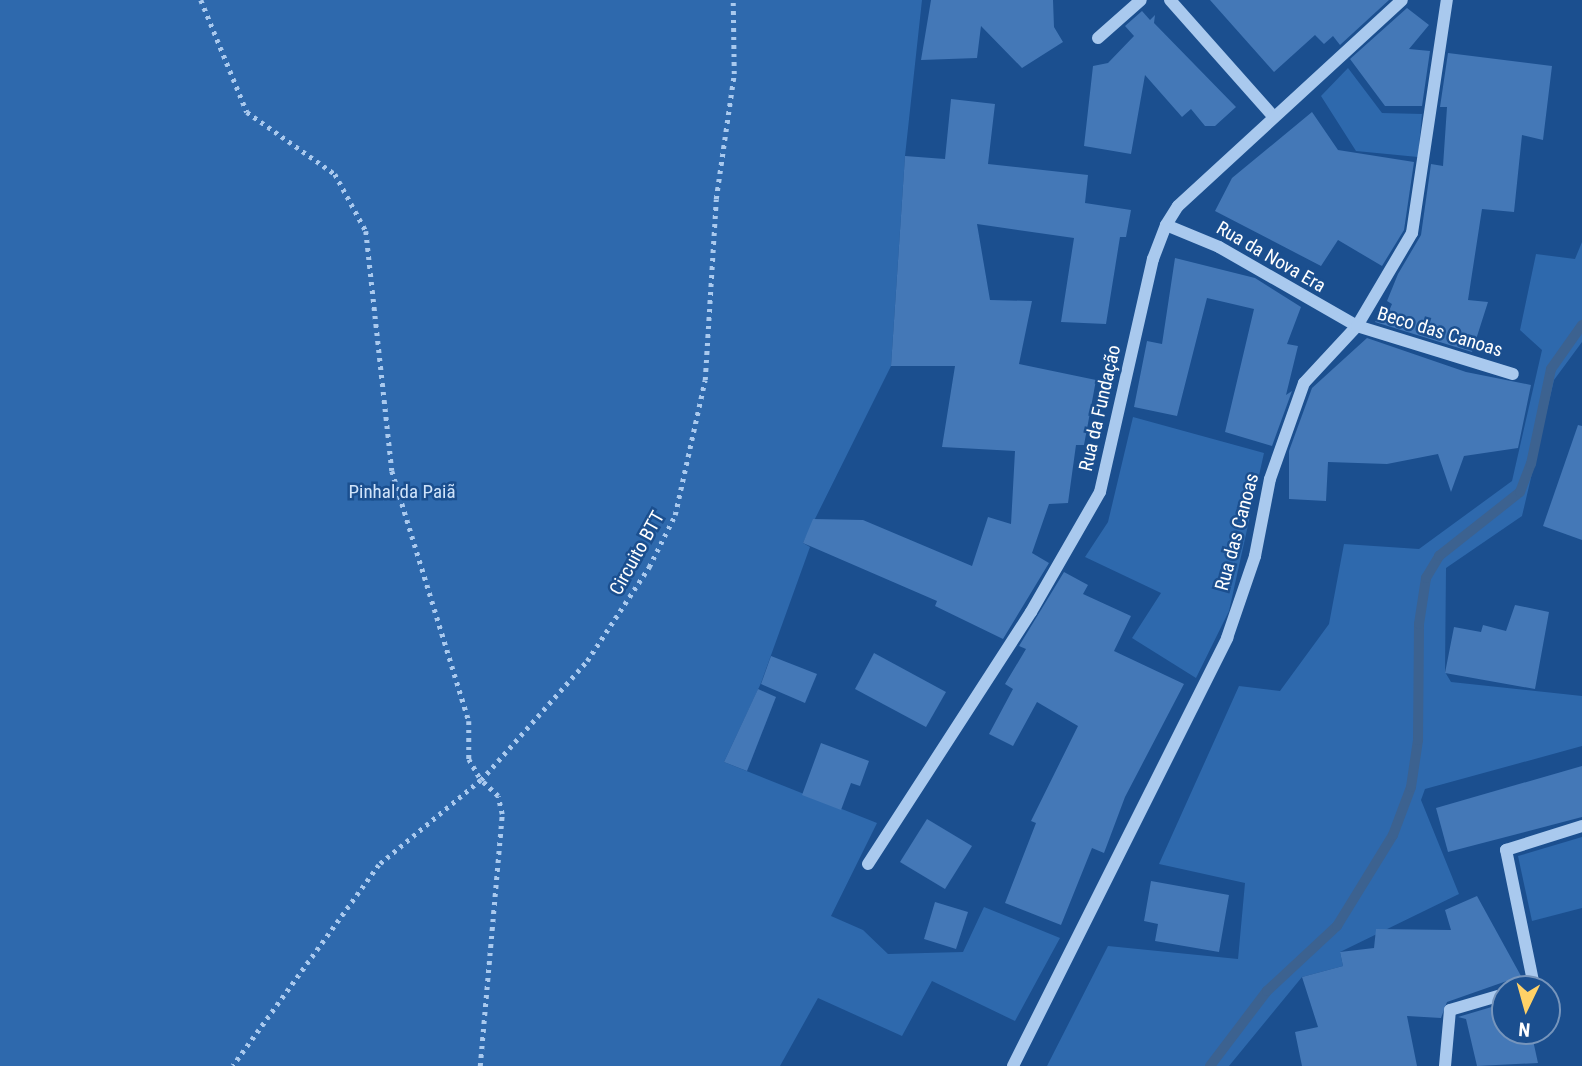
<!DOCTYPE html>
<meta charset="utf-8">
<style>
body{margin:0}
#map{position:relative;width:1582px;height:1066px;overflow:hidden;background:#1b4f8f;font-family:"Roboto Condensed",sans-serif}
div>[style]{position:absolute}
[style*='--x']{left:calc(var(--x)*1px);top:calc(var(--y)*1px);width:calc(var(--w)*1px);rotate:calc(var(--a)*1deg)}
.green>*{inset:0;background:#2e69ad}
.stream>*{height:10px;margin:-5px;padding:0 5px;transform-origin:5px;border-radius:5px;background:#3c6290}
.building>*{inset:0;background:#4478b7}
.path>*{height:4.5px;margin-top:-2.25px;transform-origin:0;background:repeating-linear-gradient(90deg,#a9c9ee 0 3.5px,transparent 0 8.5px)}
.minor>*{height:12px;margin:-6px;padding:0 6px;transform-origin:6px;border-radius:6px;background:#a9c9ee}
span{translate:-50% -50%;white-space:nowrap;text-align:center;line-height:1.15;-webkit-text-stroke:5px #1b4f8f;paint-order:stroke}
.street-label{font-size:19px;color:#fff}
.park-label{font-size:19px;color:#cfe3fa}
.north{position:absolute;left:1491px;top:975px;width:70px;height:70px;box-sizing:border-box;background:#1b4f8f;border:2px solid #7695bc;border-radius:50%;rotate:185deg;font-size:19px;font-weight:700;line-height:28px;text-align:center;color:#fff}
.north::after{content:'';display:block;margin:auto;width:24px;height:32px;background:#ffd166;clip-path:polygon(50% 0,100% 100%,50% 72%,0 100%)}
</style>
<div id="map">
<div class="green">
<div style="clip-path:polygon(0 0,922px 0,905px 156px,891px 366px,803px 543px,810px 547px,761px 683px,724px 762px,877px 823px,831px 916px,863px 930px,888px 954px,963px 952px,984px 907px,1060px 938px,1015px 1021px,932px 981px,902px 1036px,818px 998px,780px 1066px,0 1066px)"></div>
<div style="clip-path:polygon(1348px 68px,1382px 113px,1422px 114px,1418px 157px,1356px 151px,1321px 96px)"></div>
<div style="clip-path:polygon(1582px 242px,1582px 342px,1554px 380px,1522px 516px,1446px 568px,1445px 672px,1451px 682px,1582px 696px,1582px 746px,1425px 789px,1421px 800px,1459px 894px,1340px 952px,1343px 966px,1302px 977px,1229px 1066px,1047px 1066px,1108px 946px,1238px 959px,1245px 883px,1159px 864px,1239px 686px,1280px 691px,1329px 624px,1344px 544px,1419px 549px,1512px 481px,1542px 350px,1520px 330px,1536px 254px,1575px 259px)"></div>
<div style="clip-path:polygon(1133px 417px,1264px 453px,1229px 611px,1196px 678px,1132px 638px,1161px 593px,1085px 557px,1108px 522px)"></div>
<div style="clip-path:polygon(1582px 837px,1582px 908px,1532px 921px,1518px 856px)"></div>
</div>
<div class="stream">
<div style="--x:1210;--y:1066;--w:94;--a:-52.8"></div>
<div style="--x:1267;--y:991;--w:96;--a:-42.9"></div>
<div style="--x:1337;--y:926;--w:107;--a:-58.4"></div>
<div style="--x:1393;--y:835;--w:51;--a:-69.4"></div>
<div style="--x:1411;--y:787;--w:48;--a:-81.5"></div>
<div style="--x:1418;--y:740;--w:116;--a:-89.5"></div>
<div style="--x:1419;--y:624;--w:47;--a:-81.3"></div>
<div style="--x:1426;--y:578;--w:26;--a:-59"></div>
<div style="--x:1439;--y:556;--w:103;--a:-38.3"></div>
<div style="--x:1520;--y:492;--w:30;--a:-69"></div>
<div style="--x:1531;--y:464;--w:97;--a:-78.1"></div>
<div style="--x:1551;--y:369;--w:54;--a:-54.8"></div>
</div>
<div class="building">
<div style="clip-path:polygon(931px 0,1053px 0,1054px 27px,1063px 42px,1022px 68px,981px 26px,977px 58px,921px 60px)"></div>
<div style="clip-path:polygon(1210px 0,1389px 0,1340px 45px,1333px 36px,1324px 44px,1315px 35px,1274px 72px)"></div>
<div style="clip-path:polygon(1407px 8px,1429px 25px,1409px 49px,1430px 51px,1422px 106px,1385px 106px,1350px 59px)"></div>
<div style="clip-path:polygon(1142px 11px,1150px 20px,1155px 15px,1154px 23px,1236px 107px,1215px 126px,1205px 126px,1191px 109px,1182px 117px,1145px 75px,1131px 154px,1084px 146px,1093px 66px,1108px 63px,1134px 36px,1125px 26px)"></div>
<div style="clip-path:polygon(1448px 53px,1552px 66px,1543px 140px,1522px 135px,1514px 212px,1482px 209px,1468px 300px,1488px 302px,1472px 352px,1375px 322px,1382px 309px,1389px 311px,1392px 304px,1387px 301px,1398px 274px,1421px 235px,1431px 164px,1443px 166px,1447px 107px,1440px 107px)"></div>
<div style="clip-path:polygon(951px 99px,995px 104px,988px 164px,1088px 175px,1085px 203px,1131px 210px,1126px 237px,1120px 237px,1106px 324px,1061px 322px,1074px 238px,977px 224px,990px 300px,1032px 301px,1019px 364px,1096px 380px,1084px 445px,1076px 445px,1068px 503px,1049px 504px,1032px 553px,1049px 563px,1003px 639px,935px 606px,937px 601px,803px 543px,813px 519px,863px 520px,972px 566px,988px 517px,1011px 524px,1015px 451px,942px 447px,955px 366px,891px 366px,905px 156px,945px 159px)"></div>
<div style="clip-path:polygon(1312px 112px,1338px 150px,1414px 162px,1404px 230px,1382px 266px,1338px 240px,1321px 266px,1215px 211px,1232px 178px)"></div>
<div style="clip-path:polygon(1175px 258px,1255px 278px,1301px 307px,1287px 344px,1298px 346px,1286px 395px,1292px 391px,1272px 446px,1225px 432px,1254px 309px,1207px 298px,1177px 416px,1134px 407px,1147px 341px,1162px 344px)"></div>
<div style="clip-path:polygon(1367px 338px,1466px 372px,1531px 385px,1518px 448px,1464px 456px,1451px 492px,1438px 454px,1387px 464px,1328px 462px,1326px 501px,1289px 499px,1289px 451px,1312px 388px)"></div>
<div style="clip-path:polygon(1578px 425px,1582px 426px,1582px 540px,1543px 526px)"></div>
<div style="clip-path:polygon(1064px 572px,1088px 585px,1083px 594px,1131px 616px,1114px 651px,1184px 684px,1125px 797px,1104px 853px,1092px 848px,1061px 925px,1005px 903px,1036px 823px,1031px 821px,1078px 726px,1037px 702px,1013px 746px,989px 734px,1013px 689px,1005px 684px,1026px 649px,1019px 646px)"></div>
<div style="clip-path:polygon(1515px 605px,1549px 612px,1535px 689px,1445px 673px,1454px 627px,1481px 632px,1483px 625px,1506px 631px)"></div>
<div style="clip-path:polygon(874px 653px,946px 692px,926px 727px,855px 689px)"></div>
<div style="clip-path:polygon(771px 656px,817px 674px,805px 703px,761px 684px)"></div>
<div style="clip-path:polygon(758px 689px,776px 697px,747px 771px,724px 762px)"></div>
<div style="clip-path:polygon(821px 743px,869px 761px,860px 786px,851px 783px,841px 810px,802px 795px)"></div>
<div style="clip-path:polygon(1582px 766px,1582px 817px,1448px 852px,1436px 808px)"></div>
<div style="clip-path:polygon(927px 819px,972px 846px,945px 889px,900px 862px)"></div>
<div style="clip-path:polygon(1151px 881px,1229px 895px,1219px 952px,1155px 941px,1158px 924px,1144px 921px)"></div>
<div style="clip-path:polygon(1477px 896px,1521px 976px,1447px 1002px,1441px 1018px,1407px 1016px,1417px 1066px,1302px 1066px,1295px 1032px,1318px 1027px,1302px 977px,1343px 966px,1340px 952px,1374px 948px,1376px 929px,1451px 930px,1445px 910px)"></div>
<div style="clip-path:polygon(935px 902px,968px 912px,956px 949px,924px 939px)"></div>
<div style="clip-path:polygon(1505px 1003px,1505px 1031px,1531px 1031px,1538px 1063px,1477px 1066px,1466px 1019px,1458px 1017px)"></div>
</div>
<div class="path">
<div style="--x:201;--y:0;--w:121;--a:67.7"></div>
<div style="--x:247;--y:112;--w:108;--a:35.2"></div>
<div style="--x:335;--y:174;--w:65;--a:61.5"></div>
<div style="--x:366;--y:231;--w:241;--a:83.8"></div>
<div style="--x:392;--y:471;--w:262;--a:72.9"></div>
<div style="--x:469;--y:721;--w:38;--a:90"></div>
<div style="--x:469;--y:759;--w:24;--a:60"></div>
<div style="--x:481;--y:780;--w:133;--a:140.2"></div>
<div style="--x:379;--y:865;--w:248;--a:126"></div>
<div style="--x:480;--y:1066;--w:253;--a:-85"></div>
<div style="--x:502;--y:814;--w:18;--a:-103"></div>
<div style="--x:498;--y:796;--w:23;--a:-137"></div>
<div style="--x:481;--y:780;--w:159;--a:-48.3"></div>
<div style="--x:587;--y:661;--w:113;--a:-56.6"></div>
<div style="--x:649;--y:567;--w:58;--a:-63.4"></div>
<div style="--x:675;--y:515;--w:138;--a:-77.5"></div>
<div style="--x:705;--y:380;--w:181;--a:-86.5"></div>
<div style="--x:716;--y:199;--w:126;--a:-81.8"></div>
<div style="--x:734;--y:74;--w:74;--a:-90.8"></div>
</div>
<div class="minor">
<div style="--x:1170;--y:0;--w:155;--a:48.4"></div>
<div style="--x:1098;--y:38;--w:57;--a:-41.5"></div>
<div style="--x:1166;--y:225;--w:57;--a:22.5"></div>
<div style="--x:1219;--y:247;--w:159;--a:29.8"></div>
<div style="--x:1357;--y:326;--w:163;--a:17.1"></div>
<div style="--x:868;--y:864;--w:300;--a:-57.1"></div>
<div style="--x:1031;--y:612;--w:138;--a:-60.1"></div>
<div style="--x:1100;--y:492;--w:239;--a:-77.2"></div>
<div style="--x:1153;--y:259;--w:36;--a:-69"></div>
<div style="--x:1166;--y:225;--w:22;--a:-58"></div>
<div style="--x:1178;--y:206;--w:304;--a:-42.6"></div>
<div style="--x:1524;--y:989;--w:10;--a:-17"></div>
<div style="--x:1534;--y:986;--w:139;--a:-101.6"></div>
<div style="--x:1506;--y:850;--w:80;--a:-17.5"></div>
<div style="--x:1013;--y:1066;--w:479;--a:-63.4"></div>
<div style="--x:1227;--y:638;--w:87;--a:-71.1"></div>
<div style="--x:1255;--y:556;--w:78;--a:-79"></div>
<div style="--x:1270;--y:479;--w:102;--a:-70.5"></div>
<div style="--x:1304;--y:383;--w:78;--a:-47.1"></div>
<div style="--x:1357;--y:326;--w:108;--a:-59.4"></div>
<div style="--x:1412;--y:233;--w:236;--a:-81.5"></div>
<div style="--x:1445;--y:1066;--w:56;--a:-84.9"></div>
<div style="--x:1450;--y:1010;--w:57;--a:-16.2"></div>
</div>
<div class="street-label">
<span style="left:1271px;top:257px;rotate:30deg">Rua da Nova Era</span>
<span style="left:1440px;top:332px;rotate:17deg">Beco das Canoas</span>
<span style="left:1100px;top:408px;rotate:-77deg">Rua da Fundação</span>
<span style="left:1237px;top:532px;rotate:-75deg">Rua das Canoas</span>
<span style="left:637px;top:553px;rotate:-61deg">Circuito BTT</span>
</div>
<div class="park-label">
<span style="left:402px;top:492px">Pinhal da Paiã</span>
</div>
<div class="north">N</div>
</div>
